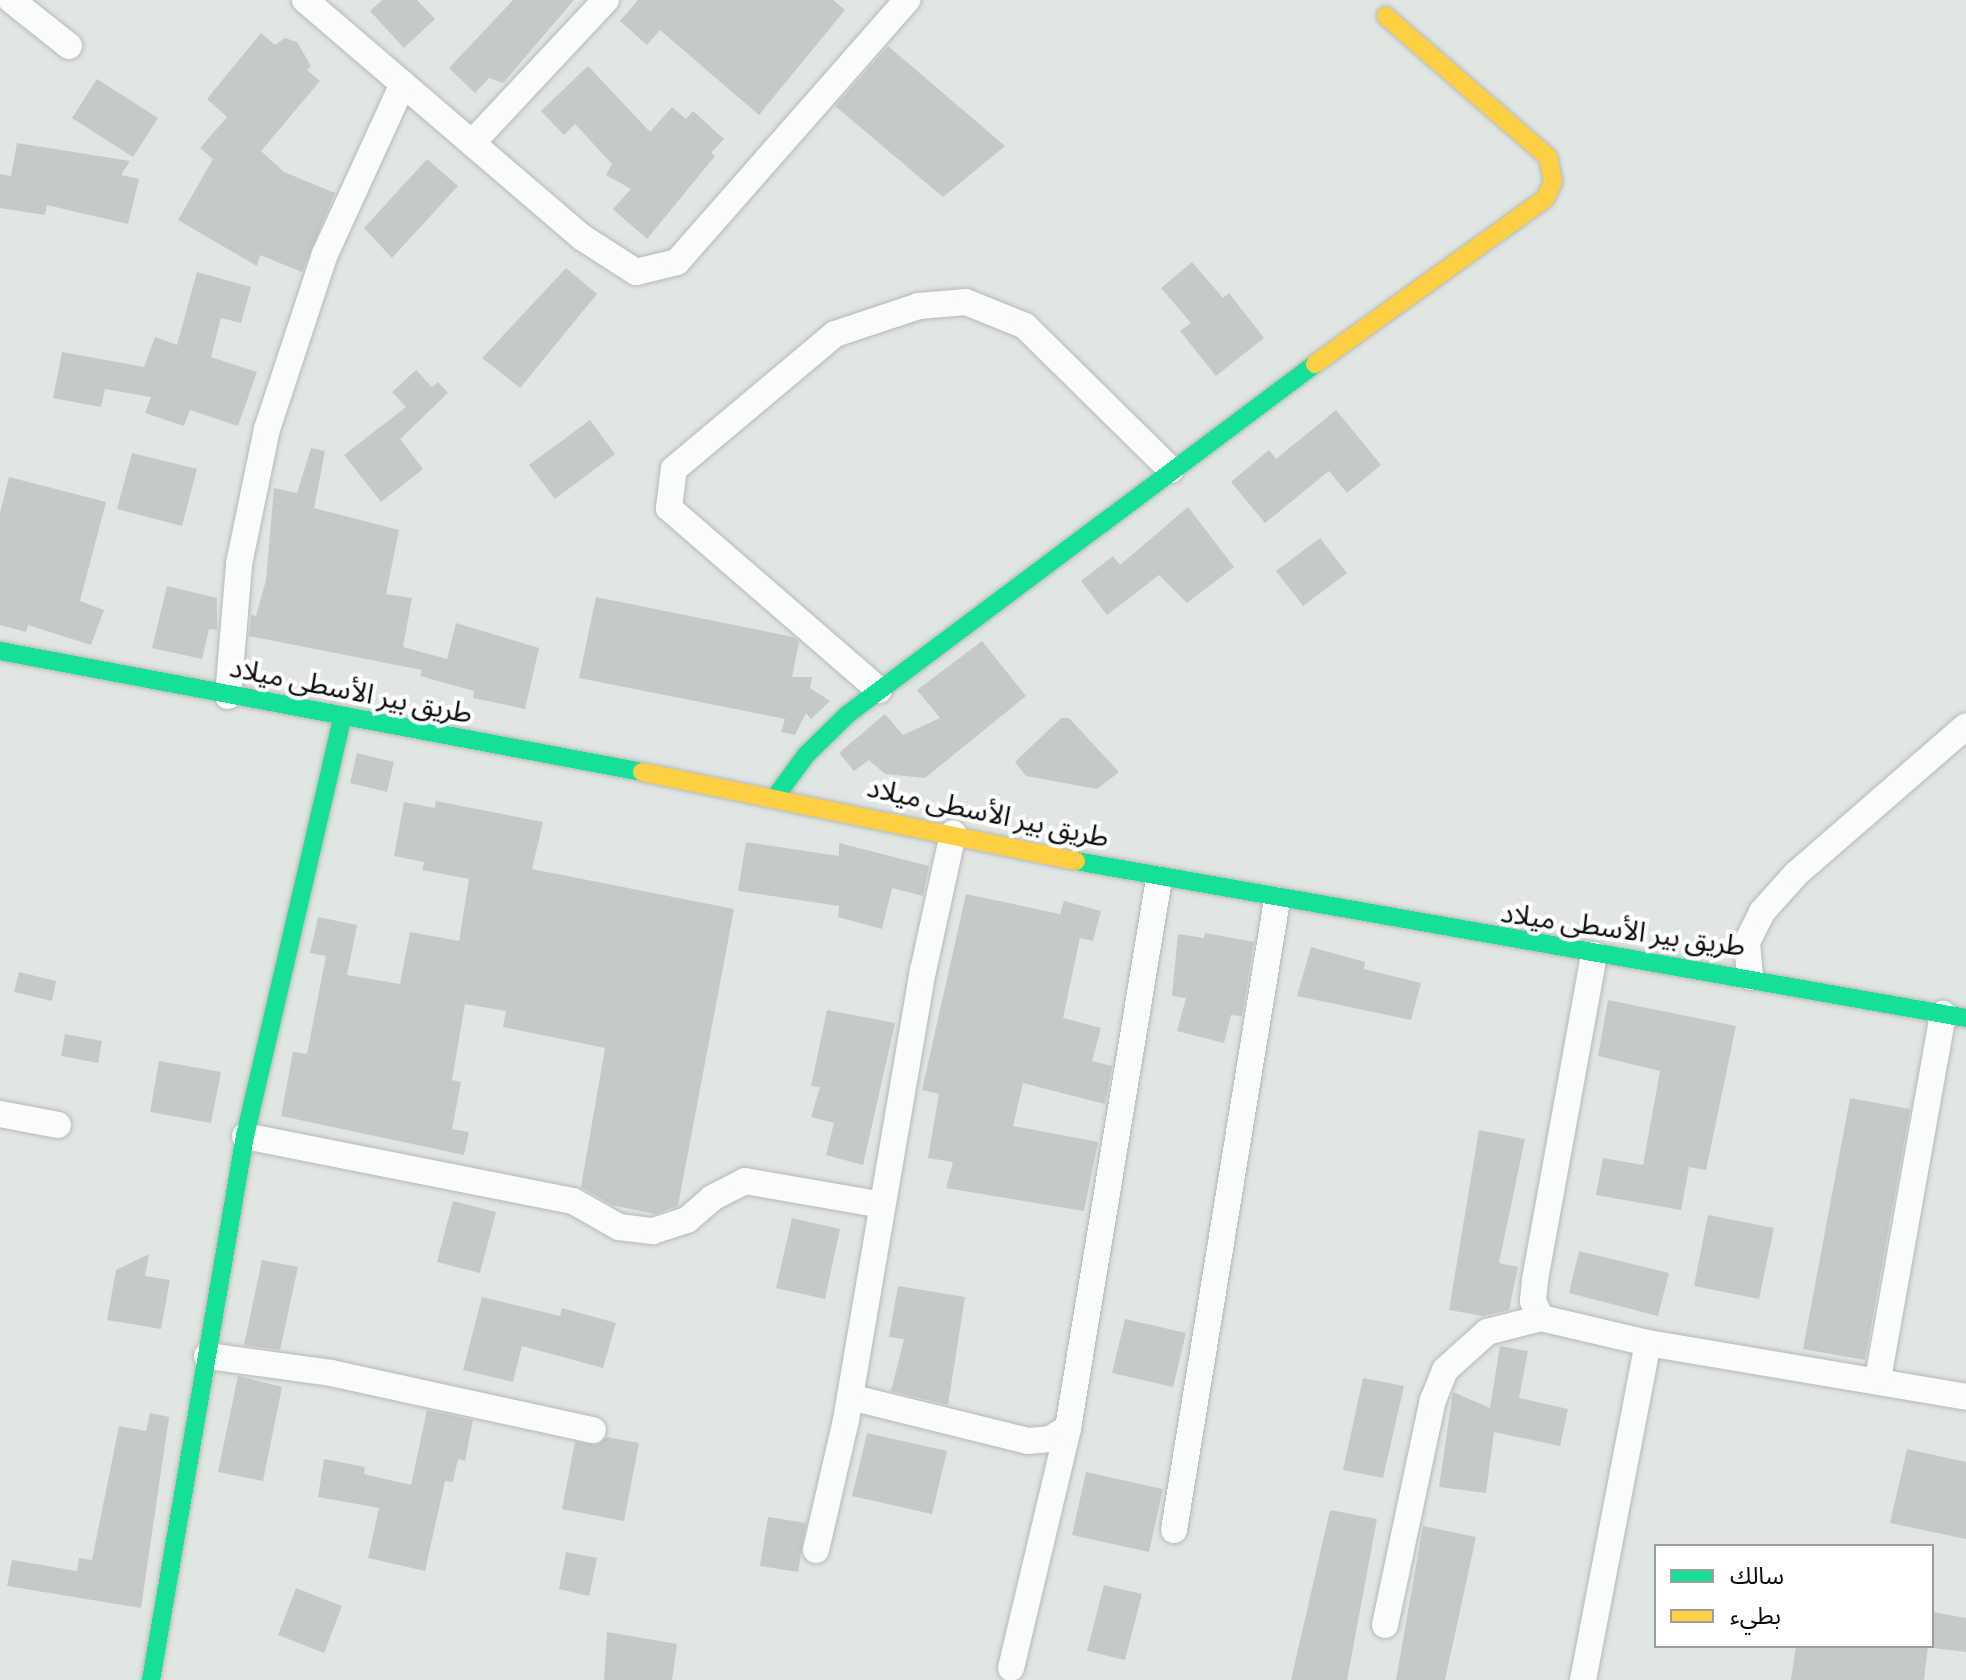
<!DOCTYPE html>
<meta charset="utf-8">
<style>
body{margin:0}
#map{position:relative;width:1966px;height:1680px;overflow:hidden;background:#e0e6e2;font-family:Bitter,"Noto Sans Arabic",serif}
div>[style]{position:absolute}
[style*='--x']{left:calc(var(--x)*1px);top:calc(var(--y)*1px);width:calc(var(--w)*1px);rotate:calc(var(--a)*1deg)}
.building>*{inset:0;background:#c6cac7}
.roads{filter:drop-shadow(0 0 2px #b5bab7) drop-shadow(0 0 2px #b5bab7)}
.street>*{height:26px;margin:-13px;padding:0 13px;transform-origin:13px;border-radius:13px;background:#fafbfb}
.fast>*{height:18px;margin:-9px;padding:0 9px;transform-origin:9px;border-radius:9px;background:#16e098}
.slow>*{height:18px;margin:-9px;padding:0 9px;transform-origin:9px;border-radius:9px;background:#ffcf43}
span{translate:-50% -50%;white-space:nowrap;text-align:center;line-height:1.15;-webkit-text-stroke:8px #fff;paint-order:stroke}
.street-label{font-size:28px;color:#080d0a}
.legend{position:absolute;left:1654px;top:1544px;width:280px;height:104px;box-sizing:border-box;background:#fff;border:2px solid #9c9e9d;margin:0;padding:10px 14px;list-style:none;font-size:24px;color:#080d0a}
.legend li{display:flex;align-items:center;gap:16px;height:40px}
.legend b{width:40px;border:2px solid #9c9e9d}
</style>
<div id="map">
<div class="building">
<div style="clip-path:polygon(382px 0,417px 0,435px 19px,404px 48px,370px 11px)"></div>
<div style="clip-path:polygon(513px 0,574px 0,503px 83px,489px 78px,475px 93px,449px 68px)"></div>
<div style="clip-path:polygon(638px 0,833px 0,845px 10px,759px 115px,660px 30px,647px 45px,620px 21px)"></div>
<div style="clip-path:polygon(261px 33px,275px 45px,285px 38px,297px 42px,311px 66px,307px 70px,320px 81px,261px 151px,284px 172px,335px 193px,302px 272px,260px 255px,257px 266px,178px 220px,213px 159px,200px 148px,227px 117px,207px 99px)"></div>
<div style="clip-path:polygon(888px 46px,1005px 146px,943px 197px,835px 106px)"></div>
<div style="clip-path:polygon(588px 66px,650px 132px,672px 107px,686px 119px,693px 111px,724px 139px,711px 153px,715px 156px,647px 239px,613px 209px,631px 189px,606px 175px,612px 164px,575px 124px,564px 135px,541px 111px)"></div>
<div style="clip-path:polygon(97px 79px,158px 118px,133px 157px,72px 118px)"></div>
<div style="clip-path:polygon(17px 143px,130px 161px,121px 175px,139px 179px,128px 224px,47px 205px,45px 215px,0 208px,0 174px,11px 176px)"></div>
<div style="clip-path:polygon(427px 159px,458px 186px,392px 258px,364px 228px)"></div>
<div style="clip-path:polygon(1192px 262px,1223px 298px,1229px 293px,1264px 338px,1216px 376px,1180px 331px,1191px 323px,1161px 288px)"></div>
<div style="clip-path:polygon(566px 268px,597px 294px,520px 388px,482px 358px)"></div>
<div style="clip-path:polygon(197px 272px,251px 287px,241px 323px,221px 318px,211px 357px,257px 372px,238px 426px,190px 410px,184px 426px,145px 413px,151px 397px,105px 389px,101px 407px,53px 398px,62px 352px,144px 367px,155px 337px,177px 345px)"></div>
<div style="clip-path:polygon(416px 370px,432px 387px,438px 382px,448px 393px,400px 439px,423px 469px,381px 502px,344px 455px,406px 407px,392px 392px)"></div>
<div style="clip-path:polygon(1336px 410px,1381px 465px,1347px 493px,1329px 471px,1265px 523px,1231px 482px,1269px 450px,1276px 459px)"></div>
<div style="clip-path:polygon(590px 420px,615px 454px,555px 499px,529px 465px)"></div>
<div style="clip-path:polygon(311px 448px,325px 451px,314px 508px,399px 530px,386px 594px,412px 598px,403px 647px,447px 659px,456px 623px,539px 648px,525px 709px,473px 698px,474px 691px,420px 676px,422px 670px,249px 636px,251px 615px,256px 616px,266px 580px,274px 488px,297px 493px)"></div>
<div style="clip-path:polygon(132px 453px,197px 469px,182px 526px,117px 509px)"></div>
<div style="clip-path:polygon(9px 477px,106px 502px,80px 601px,104px 610px,91px 645px,28px 625px,26px 632px,0 625px,0 513px)"></div>
<div style="clip-path:polygon(1188px 507px,1234px 567px,1187px 603px,1159px 575px,1107px 615px,1081px 581px,1113px 556px,1120px 565px)"></div>
<div style="clip-path:polygon(1320px 538px,1347px 573px,1303px 606px,1276px 571px)"></div>
<div style="clip-path:polygon(167px 586px,217px 598px,217px 630px,209px 629px,202px 659px,152px 648px)"></div>
<div style="clip-path:polygon(596px 597px,793px 637px,799px 642px,792px 677px,812px 677px,810px 688px,830px 701px,811px 719px,806px 713px,795px 735px,781px 732px,785px 719px,579px 678px)"></div>
<div style="clip-path:polygon(982px 641px,1026px 696px,925px 778px,885px 774px,869px 760px,854px 771px,839px 753px,885px 714px,903px 735px,940px 718px,917px 690px)"></div>
<div style="clip-path:polygon(1061px 718px,1069px 718px,1119px 772px,1097px 789px,1026px 776px,1015px 762px)"></div>
<div style="clip-path:polygon(357px 753px,394px 762px,387px 792px,350px 783px)"></div>
<div style="clip-path:polygon(436px 801px,543px 822px,532px 869px,734px 909px,678px 1206px,655px 1214px,612px 1205px,581px 1187px,605px 1048px,503px 1027px,506px 1011px,465px 1004px,452px 1080px,461px 1082px,452px 1129px,469px 1132px,464px 1155px,281px 1116px,293px 1052px,307px 1054px,326px 956px,310px 953px,318px 917px,357px 925px,347px 975px,400px 984px,410px 932px,459px 941px,469px 879px,422px 870px,424px 862px,394px 856px,404px 802px,435px 808px)"></div>
<div style="clip-path:polygon(746px 842px,839px 856px,839px 843px,929px 866px,923px 896px,892px 888px,882px 929px,838px 917px,839px 906px,738px 891px)"></div>
<div style="clip-path:polygon(966px 894px,1060px 914px,1064px 901px,1101px 911px,1093px 941px,1080px 938px,1063px 1018px,1101px 1028px,1092px 1061px,1112px 1066px,1105px 1104px,1023px 1083px,1013px 1126px,1098px 1142px,1084px 1211px,946px 1188px,953px 1162px,928px 1158px,939px 1094px,922px 1090px)"></div>
<div style="clip-path:polygon(1205px 933px,1254px 942px,1242px 1016px,1231px 1015px,1224px 1043px,1177px 1031px,1186px 998px,1172px 996px,1178px 934px,1204px 938px)"></div>
<div style="clip-path:polygon(1311px 947px,1365px 962px,1364px 969px,1421px 983px,1411px 1020px,1297px 996px)"></div>
<div style="clip-path:polygon(19px 972px,56px 981px,52px 1001px,14px 992px)"></div>
<div style="clip-path:polygon(1608px 1000px,1736px 1026px,1706px 1170px,1689px 1167px,1681px 1210px,1596px 1195px,1603px 1158px,1643px 1165px,1660px 1071px,1598px 1056px)"></div>
<div style="clip-path:polygon(827px 1010px,895px 1023px,863px 1165px,826px 1155px,834px 1123px,811px 1117px,820px 1087px,811px 1086px)"></div>
<div style="clip-path:polygon(65px 1034px,102px 1041px,98px 1063px,61px 1056px)"></div>
<div style="clip-path:polygon(159px 1061px,221px 1072px,211px 1123px,150px 1112px)"></div>
<div style="clip-path:polygon(1850px 1098px,1910px 1109px,1865px 1360px,1803px 1349px)"></div>
<div style="clip-path:polygon(1479px 1130px,1525px 1139px,1499px 1263px,1518px 1267px,1509px 1310px,1483px 1316px,1449px 1310px)"></div>
<div style="clip-path:polygon(453px 1201px,496px 1212px,480px 1273px,437px 1262px)"></div>
<div style="clip-path:polygon(1708px 1215px,1774px 1228px,1759px 1299px,1694px 1286px)"></div>
<div style="clip-path:polygon(792px 1218px,840px 1229px,825px 1299px,776px 1288px)"></div>
<div style="clip-path:polygon(1579px 1251px,1669px 1273px,1658px 1316px,1569px 1293px)"></div>
<div style="clip-path:polygon(149px 1254px,145px 1276px,170px 1280px,161px 1329px,107px 1320px,116px 1270px)"></div>
<div style="clip-path:polygon(262px 1260px,298px 1267px,280px 1350px,244px 1345px)"></div>
<div style="clip-path:polygon(898px 1286px,965px 1297px,948px 1405px,891px 1391px,904px 1339px,889px 1337px)"></div>
<div style="clip-path:polygon(482px 1297px,560px 1316px,562px 1308px,616px 1323px,603px 1368px,522px 1346px,513px 1382px,463px 1370px)"></div>
<div style="clip-path:polygon(1125px 1319px,1186px 1333px,1173px 1387px,1112px 1373px)"></div>
<div style="clip-path:polygon(1500px 1346px,1528px 1351px,1519px 1398px,1568px 1409px,1560px 1446px,1494px 1432px,1486px 1493px,1439px 1487px,1453px 1392px,1490px 1408px)"></div>
<div style="clip-path:polygon(238px 1376px,282px 1387px,263px 1481px,218px 1472px)"></div>
<div style="clip-path:polygon(1363px 1378px,1404px 1386px,1383px 1478px,1343px 1470px)"></div>
<div style="clip-path:polygon(427px 1410px,473px 1420px,465px 1461px,458px 1459px,453px 1482px,445px 1481px,425px 1571px,368px 1558px,379px 1508px,318px 1497px,324px 1459px,365px 1467px,364px 1474px,411px 1485px)"></div>
<div style="clip-path:polygon(150px 1413px,169px 1417px,141px 1608px,7px 1586px,12px 1560px,77px 1571px,79px 1558px,92px 1560px,119px 1426px,146px 1431px)"></div>
<div style="clip-path:polygon(867px 1433px,947px 1451px,932px 1514px,852px 1496px)"></div>
<div style="clip-path:polygon(607px 1437px,639px 1443px,624px 1521px,562px 1509px,575px 1442px,597px 1445px)"></div>
<div style="clip-path:polygon(1907px 1449px,1966px 1462px,1966px 1539px,1890px 1523px)"></div>
<div style="clip-path:polygon(1086px 1472px,1163px 1489px,1149px 1552px,1072px 1535px)"></div>
<div style="clip-path:polygon(1330px 1510px,1377px 1519px,1347px 1680px,1291px 1680px)"></div>
<div style="clip-path:polygon(768px 1517px,806px 1523px,798px 1572px,760px 1566px)"></div>
<div style="clip-path:polygon(1423px 1526px,1476px 1537px,1445px 1680px,1396px 1680px)"></div>
<div style="clip-path:polygon(566px 1552px,597px 1558px,589px 1596px,559px 1589px)"></div>
<div style="clip-path:polygon(1104px 1585px,1142px 1594px,1125px 1660px,1087px 1651px)"></div>
<div style="clip-path:polygon(296px 1588px,342px 1606px,324px 1653px,278px 1635px)"></div>
<div style="clip-path:polygon(1932px 1612px,1966px 1618px,1966px 1652px,1932px 1648px)"></div>
<div style="clip-path:polygon(607px 1632px,677px 1644px,672px 1680px,604px 1680px)"></div>
<div style="clip-path:polygon(1796px 1646px,1928px 1646px,1924px 1680px,1791px 1680px)"></div>
</div>
<div class="roads">
<div class="street">
<div style="--x:11;--y:0;--w:74;--a:38.4"></div>
<div style="--x:305;--y:0;--w:366;--a:40.6"></div>
<div style="--x:583;--y:238;--w:63;--a:32.7"></div>
<div style="--x:636;--y:272;--w:42;--a:-13.7"></div>
<div style="--x:677;--y:262;--w:349;--a:-48.7"></div>
<div style="--x:472;--y:143;--w:196;--a:-46.9"></div>
<div style="--x:879;--y:690;--w:278;--a:-139.1"></div>
<div style="--x:669;--y:508;--w:39;--a:-83"></div>
<div style="--x:674;--y:469;--w:210;--a:-40"></div>
<div style="--x:835;--y:334;--w:89;--a:-18.4"></div>
<div style="--x:919;--y:306;--w:47;--a:-4.9"></div>
<div style="--x:966;--y:302;--w:64;--a:22.1"></div>
<div style="--x:1025;--y:326;--w:205;--a:44.6"></div>
<div style="--x:228;--y:696;--w:132;--a:-85.2"></div>
<div style="--x:239;--y:564;--w:138;--a:-78.3"></div>
<div style="--x:267;--y:429;--w:184;--a:-71.7"></div>
<div style="--x:325;--y:254;--w:187;--a:-65.4"></div>
<div style="--x:1594;--y:955;--w:331;--a:100.3"></div>
<div style="--x:1535;--y:1281;--w:20;--a:96"></div>
<div style="--x:1533;--y:1301;--w:19;--a:65"></div>
<div style="--x:1541;--y:1318;--w:110;--a:13.2"></div>
<div style="--x:1648;--y:1343;--w:323;--a:9.6"></div>
<div style="--x:1750;--y:977;--w:35;--a:-95"></div>
<div style="--x:1747;--y:942;--w:34;--a:-63"></div>
<div style="--x:1762;--y:912;--w:51;--a:-48.2"></div>
<div style="--x:1796;--y:874;--w:225;--a:-41"></div>
<div style="--x:0;--y:1114;--w:59;--a:10.7"></div>
<div style="--x:245;--y:1136;--w:334;--a:11.2"></div>
<div style="--x:573;--y:1201;--w:53;--a:29.5"></div>
<div style="--x:619;--y:1227;--w:34;--a:7"></div>
<div style="--x:653;--y:1231;--w:36;--a:-18"></div>
<div style="--x:687;--y:1220;--w:33;--a:-41"></div>
<div style="--x:712;--y:1198;--w:37;--a:-27"></div>
<div style="--x:745;--y:1181;--w:139;--a:9.9"></div>
<div style="--x:207;--y:1356;--w:125;--a:7.8"></div>
<div style="--x:331;--y:1373;--w:268;--a:12.3"></div>
<div style="--x:1878;--y:1379;--w:371;--a:-79.9"></div>
<div style="--x:850;--y:1397;--w:183;--a:13.9"></div>
<div style="--x:1028;--y:1441;--w:22;--a:-5"></div>
<div style="--x:1050;--y:1439;--w:21;--a:-31"></div>
<div style="--x:1174;--y:1530;--w:638;--a:-80.71"></div>
<div style="--x:816;--y:1550;--w:133;--a:-77"></div>
<div style="--x:846;--y:1420;--w:456;--a:-80.3"></div>
<div style="--x:923;--y:971;--w:141;--a:-77.7"></div>
<div style="--x:1385;--y:1625;--w:230;--a:-78"></div>
<div style="--x:1433;--y:1400;--w:32;--a:-68"></div>
<div style="--x:1445;--y:1370;--w:57;--a:-42.1"></div>
<div style="--x:1487;--y:1332;--w:56;--a:-14.5"></div>
<div style="--x:1011;--y:1668;--w:247;--a:-76.6"></div>
<div style="--x:1068;--y:1428;--w:556;--a:-80.59"></div>
<div style="--x:1583;--y:1680;--w:343;--a:-79.1"></div>
</div>
<div class="fast">
<div style="--x:0;--y:651;--w:653;--a:10.67"></div>
<div style="--x:776;--y:796;--w:51;--a:-53.8"></div>
<div style="--x:806;--y:755;--w:59;--a:-44.3"></div>
<div style="--x:848;--y:714;--w:584;--a:-36.85"></div>
<div style="--x:1076;--y:861;--w:904;--a:10"></div>
<div style="--x:151;--y:1680;--w:552;--a:-80.2"></div>
<div style="--x:245;--y:1136;--w:428;--a:-76.9"></div>
</div>
<div class="slow">
<div style="--x:1315;--y:364;--w:283;--a:-35.7"></div>
<div style="--x:1545;--y:199;--w:19;--a:-65"></div>
<div style="--x:1553;--y:182;--w:25;--a:-101"></div>
<div style="--x:1548;--y:157;--w:215;--a:-139"></div>
<div style="--x:642;--y:772;--w:443;--a:11.6"></div>
</div>
</div>
<div class="street-label">
<span style="left:351px;top:691px;rotate:11deg">طريق بير الأسطى ميلاد</span>
<span style="left:988px;top:813px;rotate:12deg">طريق بير الأسطى ميلاد</span>
<span style="left:1623px;top:930px;rotate:8deg">طريق بير الأسطى ميلاد</span>
</div>
<ul class="legend">
<li><b style="height:10px;background:#16e098"></b>سالك</li>
<li><b style="height:10px;background:#ffcf43"></b>بطيء</li>
</ul>
</div>
